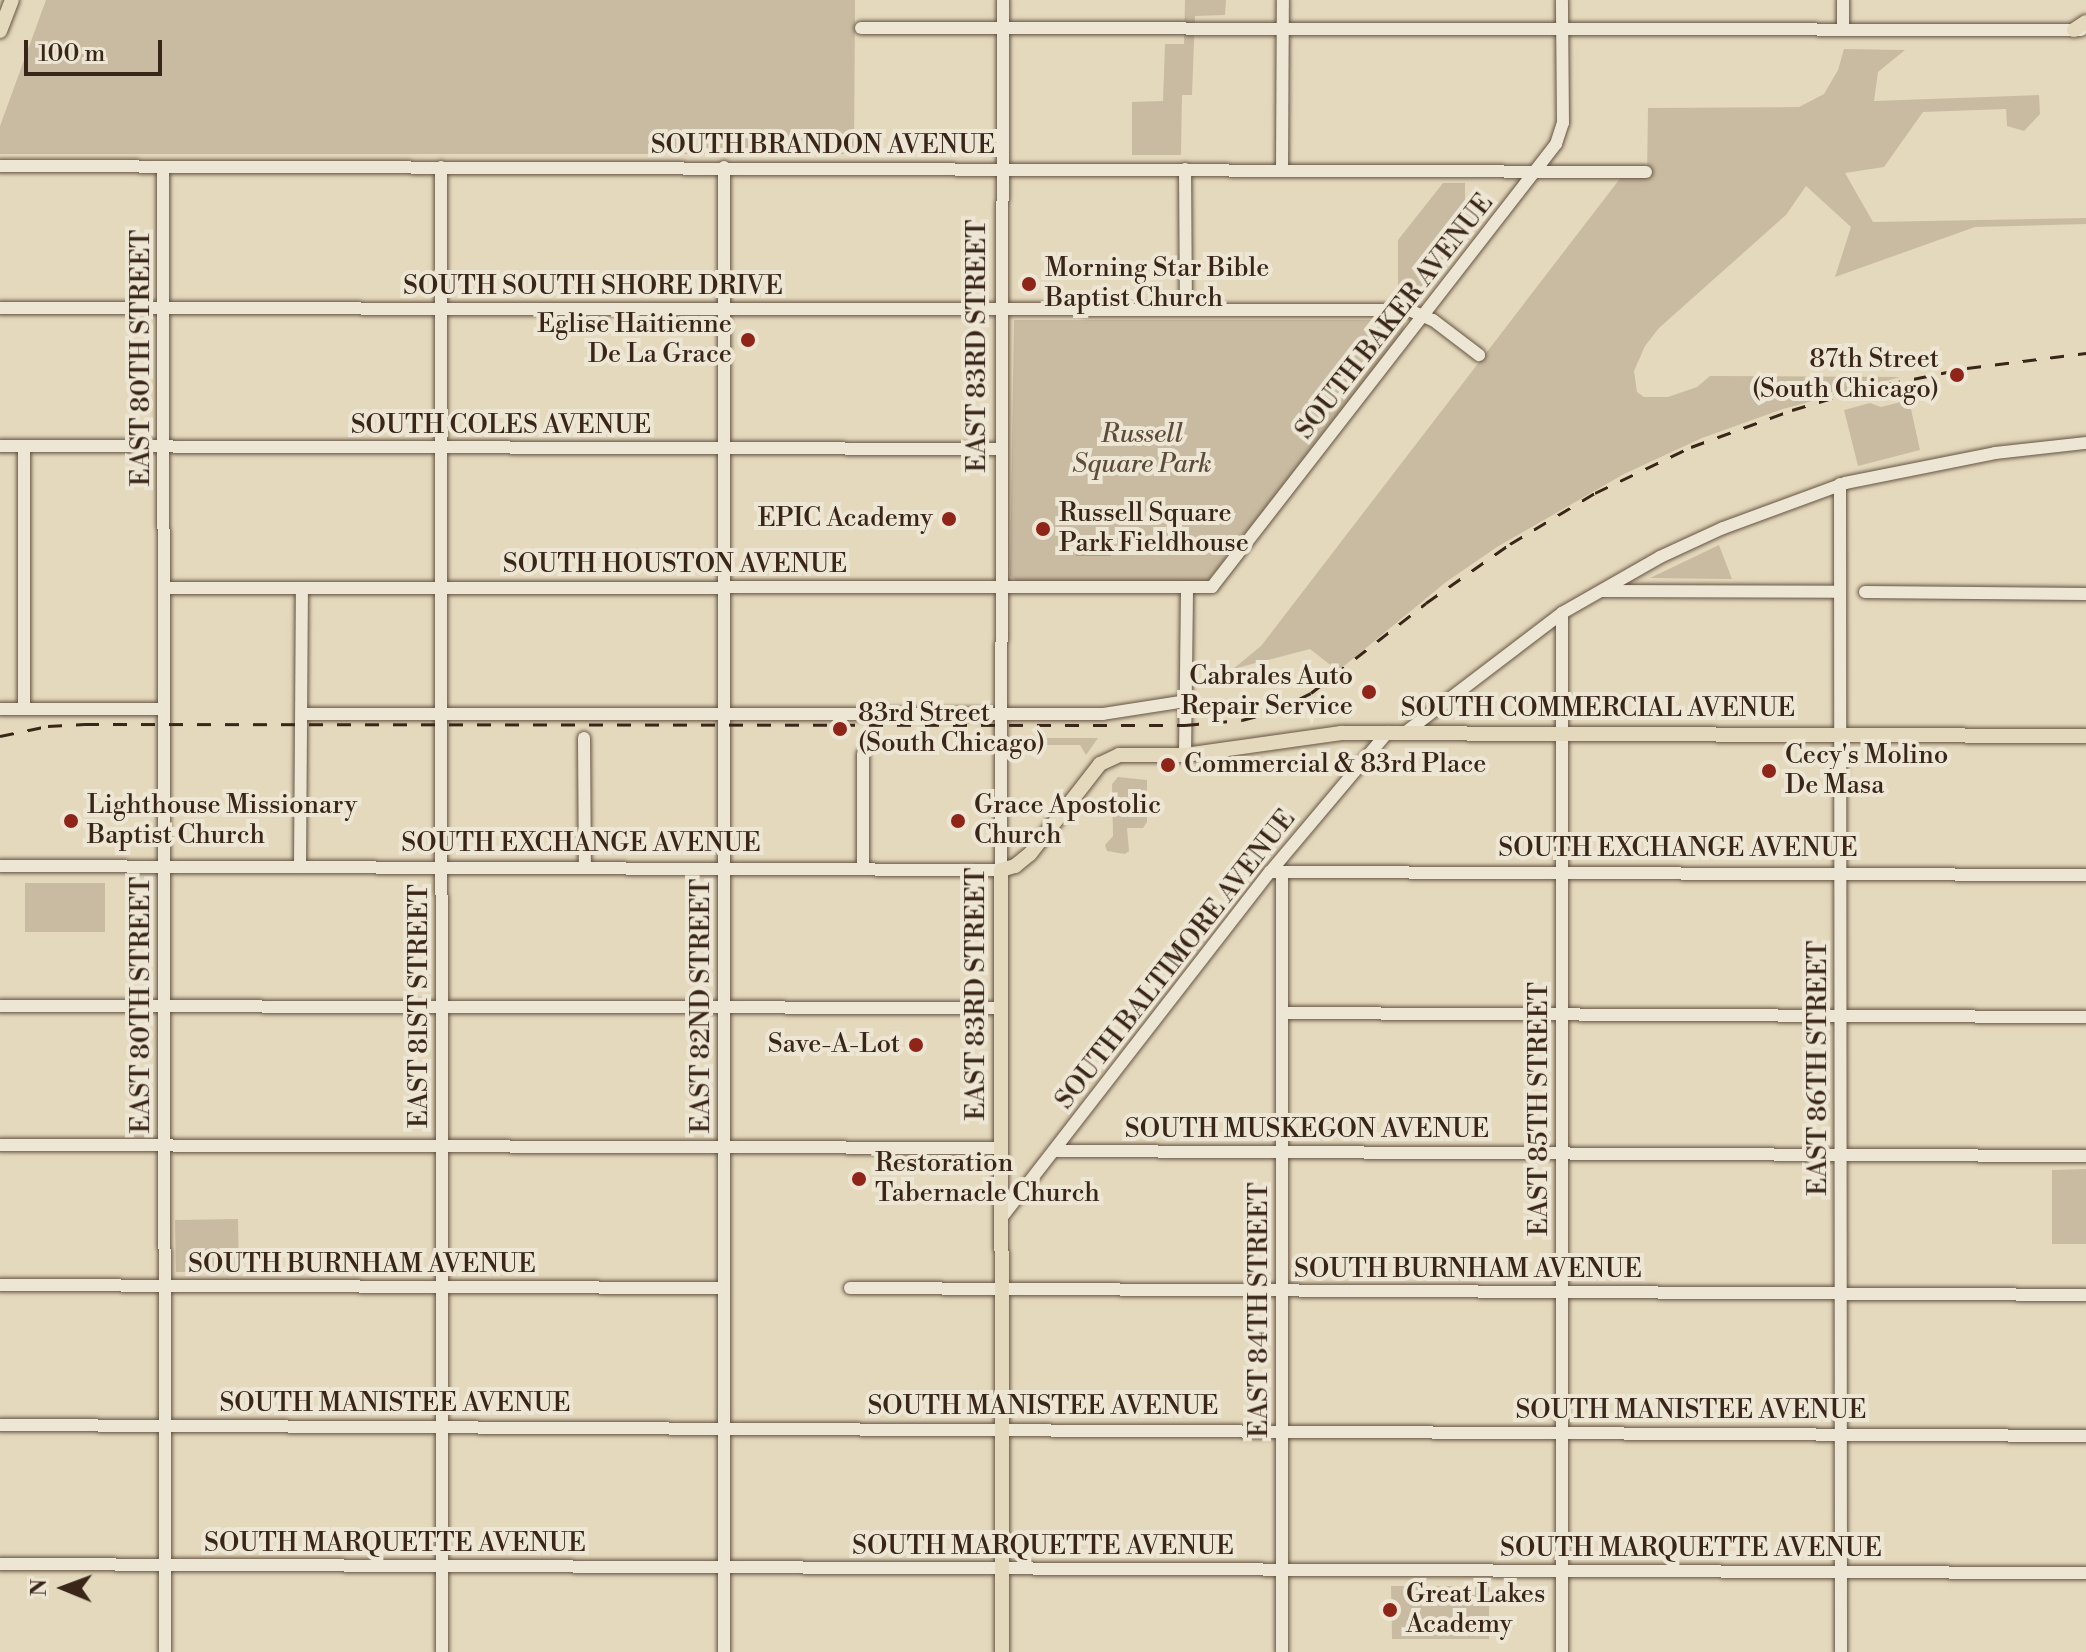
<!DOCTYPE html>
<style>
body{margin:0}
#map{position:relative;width:2086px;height:1652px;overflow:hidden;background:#e5d9bd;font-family:"Libre Bodoni",serif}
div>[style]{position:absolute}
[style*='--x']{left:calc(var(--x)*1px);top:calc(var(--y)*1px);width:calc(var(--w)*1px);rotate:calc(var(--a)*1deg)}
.green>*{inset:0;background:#c8bba1}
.water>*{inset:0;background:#ab9c85}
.roads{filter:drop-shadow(0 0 2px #645342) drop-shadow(0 0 2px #645342)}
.minor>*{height:12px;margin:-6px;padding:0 6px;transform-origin:6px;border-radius:6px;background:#eee6d4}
.major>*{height:14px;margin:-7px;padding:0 7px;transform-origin:7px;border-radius:7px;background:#e5d9bd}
.rail>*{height:3px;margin-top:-1.5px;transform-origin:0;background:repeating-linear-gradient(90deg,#392619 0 14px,transparent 0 28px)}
.dots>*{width:22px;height:22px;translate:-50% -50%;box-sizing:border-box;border:4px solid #eee6d4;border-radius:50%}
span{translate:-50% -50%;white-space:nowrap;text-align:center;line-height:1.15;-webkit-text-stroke:8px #eee6d4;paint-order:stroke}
.street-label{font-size:26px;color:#392619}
.poi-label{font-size:26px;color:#392619}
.left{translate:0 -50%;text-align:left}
.right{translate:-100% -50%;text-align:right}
.park-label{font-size:26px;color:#5d4b3b;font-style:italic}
.north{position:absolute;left:24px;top:1548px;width:80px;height:80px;-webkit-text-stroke:6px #eee6d4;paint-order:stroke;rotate:271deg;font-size:22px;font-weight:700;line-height:32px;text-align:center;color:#392619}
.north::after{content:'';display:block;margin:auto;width:28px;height:36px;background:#392619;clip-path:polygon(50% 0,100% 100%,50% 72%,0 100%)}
.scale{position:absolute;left:24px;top:40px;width:138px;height:36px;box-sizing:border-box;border:4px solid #392619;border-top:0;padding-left:10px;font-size:24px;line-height:28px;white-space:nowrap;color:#392619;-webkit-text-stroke:6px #eee6d4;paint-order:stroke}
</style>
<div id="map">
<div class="green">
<div style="clip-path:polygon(46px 0,855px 0,854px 154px,0 154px,0 126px)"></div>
<div style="clip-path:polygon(1185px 0,1226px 0,1225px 15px,1195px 16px,1192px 95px,1182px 95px,1181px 155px,1132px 155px,1132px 102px,1163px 101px,1165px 44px,1184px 44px)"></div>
<div style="clip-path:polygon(1844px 49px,1905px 50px,1878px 72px,1874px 101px,2039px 95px,2040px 114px,2024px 131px,2007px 126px,2006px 109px,1923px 112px,1884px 167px,1845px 173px,1873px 222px,2086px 218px,2086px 224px,1975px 227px,1835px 277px,1851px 227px,1806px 186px,1786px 215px,1659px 328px,1645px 346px,1634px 371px,1637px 392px,1644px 397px,1668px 397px,1697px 387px,1710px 376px,1900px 377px,1783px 409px,1702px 438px,1624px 474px,1497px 547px,1446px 582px,1338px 671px,1310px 649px,1233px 669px,1261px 646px,1622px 176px,1647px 177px,1648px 108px,1799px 107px,1824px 94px,1838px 70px)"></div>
<div style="clip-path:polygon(1443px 183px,1465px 183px,1465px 200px,1485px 211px,1419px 295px,1398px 295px,1398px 240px)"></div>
<div style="clip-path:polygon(1014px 320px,1402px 320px,1405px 323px,1402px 332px,1207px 582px,1017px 581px,1010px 576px)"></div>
<div style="clip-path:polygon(1909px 400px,1920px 450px,1858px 466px,1844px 410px,1870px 403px,1881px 407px)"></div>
<div style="clip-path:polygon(1719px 545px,1732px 579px,1650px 578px)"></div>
<div style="clip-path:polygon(1017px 738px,1098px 738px,1086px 755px,1080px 745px,1024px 745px,1017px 751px)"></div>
<div style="clip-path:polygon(1118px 777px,1147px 780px,1147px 822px,1143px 828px,1127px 828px,1129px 851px,1125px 854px,1107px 851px,1105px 845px,1113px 836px,1112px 784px)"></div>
<div style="clip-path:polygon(25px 883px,105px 883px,105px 932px,25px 932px)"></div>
<div style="clip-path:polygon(2086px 1169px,2086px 1244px,2052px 1244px,2052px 1170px)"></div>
<div style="clip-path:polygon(238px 1219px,239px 1272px,176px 1272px,175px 1220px)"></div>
<div style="clip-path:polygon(1391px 1586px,1489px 1586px,1489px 1639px,1392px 1639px)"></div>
</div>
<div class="water">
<div style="clip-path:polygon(1076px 536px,1111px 536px,1111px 556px,1076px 556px)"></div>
</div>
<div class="roads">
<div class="minor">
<div style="--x:1843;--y:0;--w:30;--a:90"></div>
<div style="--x:861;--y:28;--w:1220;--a:0.09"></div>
<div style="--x:0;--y:166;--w:1646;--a:0.21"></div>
<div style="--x:163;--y:167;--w:1485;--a:89.92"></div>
<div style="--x:441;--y:167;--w:1485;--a:89.96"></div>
<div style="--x:724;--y:167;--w:1485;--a:90"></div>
<div style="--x:1185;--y:169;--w:141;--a:89.6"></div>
<div style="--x:1282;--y:170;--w:170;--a:-89.7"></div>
<div style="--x:0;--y:308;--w:1409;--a:0.08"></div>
<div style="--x:1409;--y:310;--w:26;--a:23"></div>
<div style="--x:1433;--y:320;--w:58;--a:37.3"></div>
<div style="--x:0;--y:446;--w:1001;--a:0.17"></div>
<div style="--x:24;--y:446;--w:262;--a:90"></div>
<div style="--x:1840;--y:484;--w:1168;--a:89.95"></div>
<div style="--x:164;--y:588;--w:1048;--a:-0.05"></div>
<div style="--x:1212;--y:587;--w:561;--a:-52.17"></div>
<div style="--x:1556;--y:144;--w:22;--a:-72"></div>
<div style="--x:1563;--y:123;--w:123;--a:-90.5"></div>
<div style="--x:1602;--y:591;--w:238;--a:0.2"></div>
<div style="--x:1865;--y:592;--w:221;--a:0.5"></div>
<div style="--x:1562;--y:613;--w:1039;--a:90"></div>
<div style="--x:0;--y:709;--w:164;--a:0"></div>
<div style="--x:303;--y:714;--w:800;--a:0"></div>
<div style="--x:1103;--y:714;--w:84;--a:-8.9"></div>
<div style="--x:1406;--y:732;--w:196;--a:-37.3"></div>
<div style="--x:1562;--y:613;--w:113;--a:-29.7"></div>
<div style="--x:1660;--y:557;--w:69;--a:-24.7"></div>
<div style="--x:1723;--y:528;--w:130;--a:-20.2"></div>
<div style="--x:1845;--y:483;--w:153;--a:-11.3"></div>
<div style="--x:1995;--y:453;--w:92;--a:-6.3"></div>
<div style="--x:584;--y:738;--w:130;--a:89.6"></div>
<div style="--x:1185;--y:755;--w:168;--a:-89.3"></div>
<div style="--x:0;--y:866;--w:1001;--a:0.23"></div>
<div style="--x:1001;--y:870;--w:870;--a:-89.87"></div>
<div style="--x:300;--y:867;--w:279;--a:-89.6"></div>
<div style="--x:863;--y:869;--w:115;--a:-90"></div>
<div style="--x:1270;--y:872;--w:816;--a:0.21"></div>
<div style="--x:1282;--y:872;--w:780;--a:90"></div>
<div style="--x:0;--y:1006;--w:1001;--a:0.11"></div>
<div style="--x:1282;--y:1013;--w:804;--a:0.29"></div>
<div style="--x:0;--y:1145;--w:1002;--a:0.17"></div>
<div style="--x:1055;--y:1151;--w:1031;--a:0.28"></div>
<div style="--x:1002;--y:1217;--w:437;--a:-52.2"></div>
<div style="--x:1270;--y:872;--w:183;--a:-49.9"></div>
<div style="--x:0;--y:1285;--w:724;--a:0.24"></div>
<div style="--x:850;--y:1288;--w:1236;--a:0.32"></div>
<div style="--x:0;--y:1425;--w:2086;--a:0.3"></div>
<div style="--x:0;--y:1564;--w:2086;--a:0.25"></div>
</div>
<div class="major">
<div style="--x:2074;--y:30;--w:14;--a:-34"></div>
<div style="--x:0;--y:31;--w:33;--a:-69"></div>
<div style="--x:1002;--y:1652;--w:782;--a:-90.07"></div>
<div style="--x:1001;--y:870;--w:15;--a:-16"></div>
<div style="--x:1015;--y:866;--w:19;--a:-39"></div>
<div style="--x:1030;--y:854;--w:114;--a:-52.1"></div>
<div style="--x:1100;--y:764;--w:21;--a:-25"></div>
<div style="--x:1119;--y:755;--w:66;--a:0"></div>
<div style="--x:1185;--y:755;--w:158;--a:-8"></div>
<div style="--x:1341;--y:733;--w:745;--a:0.23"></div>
</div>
</div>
<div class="rail">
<div style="--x:0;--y:736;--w:49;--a:-11.8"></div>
<div style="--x:48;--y:726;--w:37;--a:-3"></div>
<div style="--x:85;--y:724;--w:1100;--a:0.05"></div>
<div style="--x:1185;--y:725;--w:57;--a:-5"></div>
<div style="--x:1242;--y:720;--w:34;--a:-15"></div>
<div style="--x:1275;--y:711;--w:40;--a:-26.6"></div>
<div style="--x:1311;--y:693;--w:146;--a:-38"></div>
<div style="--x:1426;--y:603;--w:103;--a:-35.1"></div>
<div style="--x:1510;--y:544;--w:99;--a:-31"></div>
<div style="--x:1595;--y:493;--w:106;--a:-25.6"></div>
<div style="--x:1691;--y:447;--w:108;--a:-20.1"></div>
<div style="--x:1792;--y:410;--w:70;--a:-16.6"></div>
<div style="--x:1859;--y:390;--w:110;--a:-11.5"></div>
<div style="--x:1967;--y:368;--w:120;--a:-7.2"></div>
</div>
<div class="dots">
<div style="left:1029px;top:284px;background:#8f2418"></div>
<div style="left:748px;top:340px;background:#8f2418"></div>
<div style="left:1957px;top:375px;background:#8f2418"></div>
<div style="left:949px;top:519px;background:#8f2418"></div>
<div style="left:1043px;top:529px;background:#8f2418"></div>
<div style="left:1369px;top:692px;background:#8f2418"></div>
<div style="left:840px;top:729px;background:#8f2418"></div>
<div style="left:1168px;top:765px;background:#8f2418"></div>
<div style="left:1769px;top:771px;background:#8f2418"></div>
<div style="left:71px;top:821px;background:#8f2418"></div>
<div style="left:958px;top:821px;background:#8f2418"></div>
<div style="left:916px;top:1045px;background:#8f2418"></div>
<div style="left:859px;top:1179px;background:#8f2418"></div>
<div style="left:1390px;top:1610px;background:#8f2418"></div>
</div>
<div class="street-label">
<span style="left:823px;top:146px">SOUTH BRANDON AVENUE</span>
<span style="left:593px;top:287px">SOUTH SOUTH SHORE DRIVE</span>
<span style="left:1395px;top:317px;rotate:-52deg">SOUTH BAKER AVENUE</span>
<span style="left:978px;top:346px;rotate:-90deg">EAST 83RD STREET</span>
<span style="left:142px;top:358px;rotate:-90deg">EAST 80TH STREET</span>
<span style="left:501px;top:426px">SOUTH COLES AVENUE</span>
<span style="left:675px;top:565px">SOUTH HOUSTON AVENUE</span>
<span style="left:1598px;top:709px">SOUTH COMMERCIAL AVENUE</span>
<span style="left:581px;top:844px">SOUTH EXCHANGE AVENUE</span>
<span style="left:1678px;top:849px">SOUTH EXCHANGE AVENUE</span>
<span style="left:1176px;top:960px;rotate:-52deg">SOUTH BALTIMORE AVENUE</span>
<span style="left:977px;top:994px;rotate:-90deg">EAST 83RD STREET</span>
<span style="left:142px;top:1005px;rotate:-90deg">EAST 80TH STREET</span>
<span style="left:420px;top:1006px;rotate:-90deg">EAST 81ST STREET</span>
<span style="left:702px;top:1006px;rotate:-90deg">EAST 82ND STREET</span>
<span style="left:1819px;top:1068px;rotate:-90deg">EAST 86TH STREET</span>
<span style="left:1540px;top:1109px;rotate:-90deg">EAST 85TH STREET</span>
<span style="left:1307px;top:1130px">SOUTH MUSKEGON AVENUE</span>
<span style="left:362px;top:1265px">SOUTH BURNHAM AVENUE</span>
<span style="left:1468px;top:1270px">SOUTH BURNHAM AVENUE</span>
<span style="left:1260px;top:1310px;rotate:-90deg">EAST 84TH STREET</span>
<span style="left:395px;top:1404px">SOUTH MANISTEE AVENUE</span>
<span style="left:1043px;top:1407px">SOUTH MANISTEE AVENUE</span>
<span style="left:1691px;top:1411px">SOUTH MANISTEE AVENUE</span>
<span style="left:395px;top:1544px">SOUTH MARQUETTE AVENUE</span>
<span style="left:1043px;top:1547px">SOUTH MARQUETTE AVENUE</span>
<span style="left:1691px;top:1549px">SOUTH MARQUETTE AVENUE</span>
</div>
<div class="poi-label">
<span class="left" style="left:1045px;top:284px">Morning Star Bible<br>Baptist Church</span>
<span class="right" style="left:732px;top:340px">Eglise Haitienne<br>De La Grace</span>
<span class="right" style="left:1939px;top:375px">87th Street<br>(South Chicago)</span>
<span class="left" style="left:1059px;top:529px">Russell Square<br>Park Fieldhouse</span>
<span class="right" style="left:933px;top:519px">EPIC Academy</span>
<span class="right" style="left:1353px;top:692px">Cabrales Auto<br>Repair Service</span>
<span class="left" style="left:858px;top:729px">83rd Street<br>(South Chicago)</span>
<span class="left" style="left:1785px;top:771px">Cecy's Molino<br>De Masa</span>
<span class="left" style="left:1184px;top:765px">Commercial &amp; 83rd Place</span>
<span class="left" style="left:87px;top:821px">Lighthouse Missionary<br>Baptist Church</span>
<span class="left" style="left:974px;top:821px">Grace Apostolic<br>Church</span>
<span class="right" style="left:900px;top:1045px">Save-A-Lot</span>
<span class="left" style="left:875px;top:1179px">Restoration<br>Tabernacle Church</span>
<span class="left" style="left:1406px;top:1610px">Great Lakes<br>Academy</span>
</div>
<div class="park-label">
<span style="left:1142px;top:450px">Russell<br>Square Park</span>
</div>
<div class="north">N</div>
<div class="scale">100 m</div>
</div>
